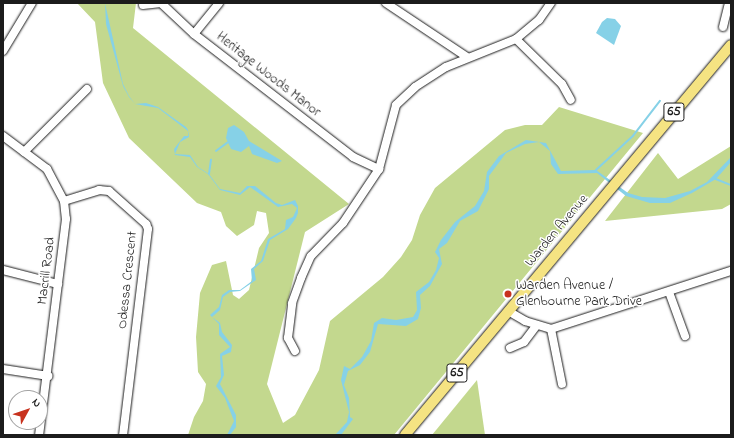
<!DOCTYPE html>
<style>
body{margin:0}
#map{position:relative;width:734px;height:438px;overflow:hidden;background:#fff;font-family:"Indie Flower",sans-serif}
div>[style]{position:absolute}
[style*='--x']{left:calc(var(--x)*1px);top:calc(var(--y)*1px);width:calc(var(--w)*1px);rotate:calc(var(--a)*1deg)}
.green>*{inset:0;background:#c3d88e}
.water>*{inset:0;background:#86d1e7}
.stream>*{height:1.5px;margin:-0.75px;padding:0 0.75px;transform-origin:0.75px;border-radius:0.75px;background:#86d1e7}
.roads{filter:drop-shadow(0 0 1px #1c1c1c) drop-shadow(0 0 1px #1c1c1c)}
.minor>*{height:8px;margin:-4px;padding:0 4px;transform-origin:4px;border-radius:4px;background:#fff}
.major>*{height:10px;margin:-5px;padding:0 5px;transform-origin:5px;border-radius:5px;background:#f5e382}
.dots>*{width:11px;height:11px;translate:-50% -50%;box-sizing:border-box;border:2px solid #fff;border-radius:50%}
span{translate:-50% -50%;white-space:nowrap;text-align:center;line-height:1.15;-webkit-text-stroke:3px #fff;paint-order:stroke}
.shield-label span{padding:1px 3px;background:#fff;border:1px solid;border-radius:3px;-webkit-text-stroke-width:0}
.shield-label{font-size:13px;color:#1c1c1c;font-weight:700}
.street-label{font-size:14px;color:#1c1c1c}
.poi-label{font-size:14px;color:#1c1c1c}
.left{translate:0 -50%;text-align:left}
.frame{position:absolute;inset:0;border:4px solid #1c1c1c;pointer-events:none}
.north{position:absolute;left:8px;top:390px;width:40px;height:40px;box-sizing:border-box;background:#fff;border:1px solid #a4a4a4;border-radius:50%;rotate:50deg;font-size:11px;font-weight:700;line-height:16px;text-align:center;color:#1c1c1c}
.north::after{content:'';display:block;margin:auto;width:14px;height:18px;background:#c8321e;clip-path:polygon(50% 0,100% 100%,50% 72%,0 100%)}
</style>
<div id="map">
<div class="green">
<div style="clip-path:polygon(77px 3px,136px 3px,133px 28px,349px 204px,305px 232px,267px 384px,283px 423px,295px 415px,319px 370px,330px 321px,383px 277px,401px 257px,412px 240px,420px 215px,435px 188px,505px 130px,525px 125px,542px 125px,559px 107px,643px 133px,394px 435px,188px 435px,194px 417px,203px 401px,206px 384px,198px 372px,196px 337px,200px 293px,212px 265px,226px 261px,233px 295px,239px 299px,249px 290px,259px 248px,269px 233px,266px 213px,257px 211px,254px 225px,237px 236px,226px 226px,221px 212px,197px 203px,129px 138px,103px 83px,95px 22px)"></div>
<div style="clip-path:polygon(731px 146px,731px 204px,722px 209px,605px 221px,658px 153px,678px 179px)"></div>
<div style="clip-path:polygon(477px 380px,485px 435px,432px 435px)"></div>
</div>
<div class="water">
<div style="clip-path:polygon(105px 3px,123px 84px,129px 96px,135px 104px,146px 103px,158px 107px,186px 127px,188px 130px,189px 137px,180px 142px,175px 154px,190px 155px,198px 167px,209px 174px,220px 189px,240px 193px,247px 186px,255px 186px,276px 203px,282px 205px,295px 200px,298px 206px,298px 213px,296px 218px,288px 229px,270px 240px,263px 261px,254px 269px,256px 280px,240px 291px,230px 292px,223px 297px,220px 310px,212px 317px,220px 323px,222px 332px,232px 345px,231px 352px,222px 356px,224px 375px,220px 384px,236px 415px,236px 427px,230px 435px,227px 435px,234px 421px,225px 398px,216px 386px,221px 377px,220px 354px,230px 347px,219px 335px,219px 324px,210px 315px,219px 307px,222px 295px,229px 290px,240px 290px,252px 281px,251px 269px,261px 261px,268px 239px,285px 229px,286px 220px,293px 217px,297px 208px,292px 204px,278px 207px,250px 187px,240px 195px,220px 190px,208px 174px,197px 167px,190px 157px,175px 155px,174px 149px,184px 136px,188px 136px,188px 131px,158px 108px,135px 104px,129px 97px,123px 86px,106px 24px)"></div>
<div style="clip-path:polygon(607px 18px,615px 19px,621px 26px,614px 45px,596px 33px,602px 22px)"></div>
<div style="clip-path:polygon(234px 125px,244px 132px,249px 141px,282px 161px,277px 163px,252px 154px,249px 146px,241px 152px,231px 149px,226px 138px,228px 128px)"></div>
<div style="clip-path:polygon(526px 140px,546px 143px,561px 171px,596px 170px,628px 193px,642px 197px,665px 198px,690px 191px,707px 182px,731px 157px,731px 162px,716px 179px,692px 193px,670px 203px,650px 203px,626px 196px,597px 173px,558px 174px,551px 164px,550px 151px,539px 142px,525px 144px,506px 153px,489px 176px,489px 189px,478px 211px,460px 221px,447px 243px,439px 249px,442px 264px,430px 286px,420px 295px,421px 308px,418px 319px,406px 326px,378px 324px,370px 352px,360px 365px,348px 371px,344px 385px,349px 398px,350px 417px,353px 419px,341px 435px,335px 435px,347px 422px,349px 412px,341px 380px,344px 366px,350px 369px,362px 357px,371px 341px,374px 323px,382px 318px,396px 320px,413px 317px,417px 310px,416px 292px,429px 282px,436px 270px,439px 258px,435px 252px,441px 240px,455px 222px,475px 206px,484px 191px,487px 172px,499px 156px)"></div>
</div>
<div class="stream">
<div style="--x:216;--y:151;--w:14;--a:-36"></div>
<div style="--x:596;--y:170;--w:50;--a:-42.6"></div>
<div style="--x:633;--y:136;--w:44;--a:-52.4"></div>
<div style="--x:209;--y:174;--w:14;--a:-82"></div>
<div style="--x:716;--y:179;--w:16;--a:22"></div>
</div>
<div class="roads">
<div class="minor">
<div style="--x:386;--y:3;--w:97;--a:33.7"></div>
<div style="--x:143;--y:5;--w:18;--a:-6"></div>
<div style="--x:161;--y:3;--w:45;--a:43.2"></div>
<div style="--x:194;--y:34;--w:201;--a:37.7"></div>
<div style="--x:353;--y:157;--w:29;--a:25"></div>
<div style="--x:723;--y:27;--w:25;--a:-76"></div>
<div style="--x:194;--y:34;--w:40;--a:-51"></div>
<div style="--x:516;--y:39;--w:64;--a:44.4"></div>
<div style="--x:562;--y:84;--w:18;--a:61"></div>
<div style="--x:3;--y:51;--w:56;--a:-58.9"></div>
<div style="--x:3;--y:136;--w:55;--a:36.9"></div>
<div style="--x:47;--y:169;--w:36;--a:62"></div>
<div style="--x:64;--y:201;--w:18;--a:84"></div>
<div style="--x:66;--y:219;--w:218;--a:97.1"></div>
<div style="--x:24;--y:152;--w:89;--a:-45"></div>
<div style="--x:64;--y:201;--w:37;--a:-17"></div>
<div style="--x:99;--y:190;--w:10;--a:6"></div>
<div style="--x:109;--y:191;--w:50;--a:41.7"></div>
<div style="--x:146;--y:224;--w:5;--a:68"></div>
<div style="--x:148;--y:229;--w:208;--a:96.9"></div>
<div style="--x:3;--y:270;--w:57;--a:14.3"></div>
<div style="--x:669;--y:292;--w:47;--a:70"></div>
<div style="--x:508;--y:311;--w:20;--a:30"></div>
<div style="--x:525;--y:321;--w:27;--a:17"></div>
<div style="--x:551;--y:329;--w:189;--a:-17.9"></div>
<div style="--x:551;--y:329;--w:56;--a:78.7"></div>
<div style="--x:510;--y:348;--w:15;--a:-23"></div>
<div style="--x:524;--y:342;--w:21;--a:-53"></div>
<div style="--x:295;--y:351;--w:15;--a:-118"></div>
<div style="--x:288;--y:338;--w:35;--a:-83"></div>
<div style="--x:292;--y:303;--w:27;--a:-70"></div>
<div style="--x:301;--y:278;--w:24;--a:-66"></div>
<div style="--x:311;--y:256;--w:46;--a:-45.9"></div>
<div style="--x:343;--y:223;--w:65;--a:-56.3"></div>
<div style="--x:379;--y:169;--w:66;--a:-75.1"></div>
<div style="--x:396;--y:105;--w:26;--a:-43"></div>
<div style="--x:415;--y:87;--w:37;--a:-33"></div>
<div style="--x:446;--y:67;--w:75;--a:-21.8"></div>
<div style="--x:516;--y:39;--w:30;--a:-40"></div>
<div style="--x:539;--y:20;--w:21;--a:-55"></div>
<div style="--x:3;--y:369;--w:46;--a:8.8"></div>
</div>
<div class="major">
<div style="--x:405;--y:435;--w:508;--a:-50.11"></div>
</div>
</div>
<div class="dots">
<div style="left:508px;top:294px;background:#c8321e"></div>
</div>
<div class="shield-label">
<span style="left:674px;top:112px">65</span>
<span style="left:457px;top:373px">65</span>
</div>
<div class="street-label">
<span style="left:268px;top:75px;rotate:38deg">Heritage Woods Manor</span>
<span style="left:557px;top:231px;rotate:-50deg">Warden Avenue</span>
<span style="left:47px;top:271px;rotate:-83deg">Macrill Road</span>
<span style="left:128px;top:280px;rotate:-84deg">Odessa Crescent</span>
</div>
<div class="poi-label">
<span class="left" style="left:516px;top:294px">Warden Avenue /<br>Glenbourne Park Drive</span>
</div>
<div class="frame"></div>
<div class="north">N</div>
</div>
